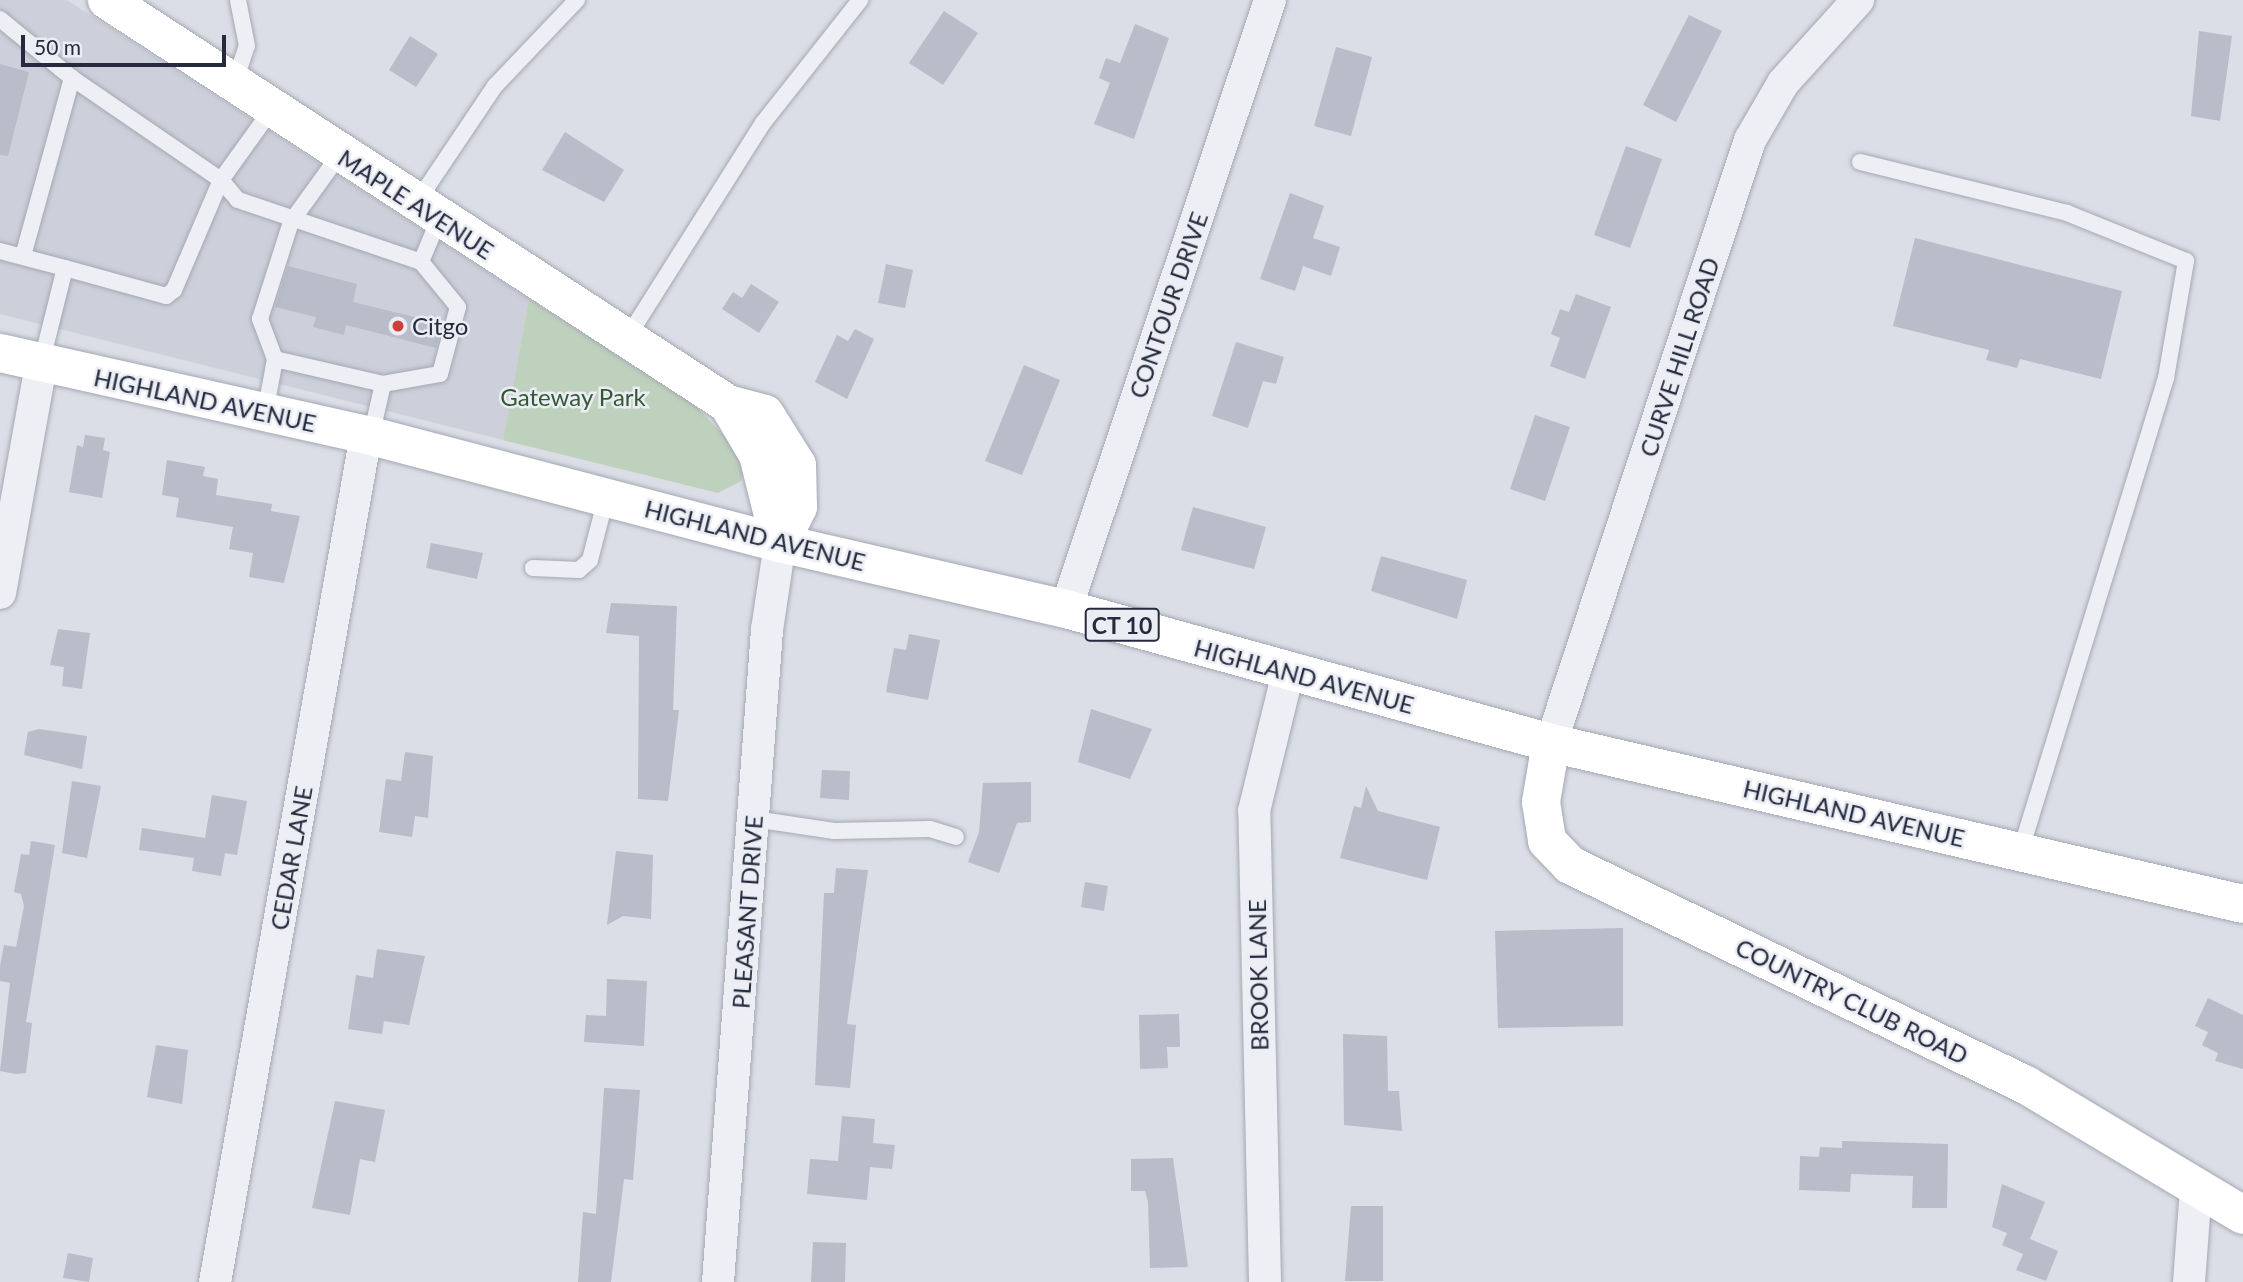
<!DOCTYPE html>
<style>
body{margin:0}
#map{position:relative;width:2243px;height:1282px;overflow:hidden;background:#dbdee6;font-family:Lato,sans-serif}
div>[style]{position:absolute}
[style*='--x']{left:calc(var(--x)*1px);top:calc(var(--y)*1px);width:calc(var(--w)*1px);rotate:calc(var(--a)*1deg)}
.built>*{inset:0;background:#cdd0db}
.green>*{inset:0;background:#bed1bc}
.building>*{inset:0;background:#b9bcc9}
.roads{filter:drop-shadow(0 0 2px #a4a8b3) drop-shadow(0 0 2px #a4a8b3)}
.lane>*{height:16px;margin:-8px;padding:0 8px;transform-origin:8px;border-radius:8px;background:#eeeff5}
.street>*{height:32px;margin:-16px;padding:0 16px;transform-origin:16px;border-radius:16px;background:#eeeff5}
.secondary>*{height:38px;margin:-19px;padding:0 19px;transform-origin:19px;border-radius:19px;background:#fff}
.highway>*{height:38px;margin:-19px;padding:0 19px;transform-origin:19px;border-radius:19px;background:#fff}
.dots>*{width:19px;height:19px;translate:-50% -50%;box-sizing:border-box;border:4px solid #ebedf4;border-radius:50%}
span{translate:-50% -50%;white-space:nowrap;text-align:center;line-height:1.15;-webkit-text-stroke:5px #ebedf4;paint-order:stroke}
.shield-label span{padding:2px 5px;background:#ebedf4;border:2px solid;border-radius:5px;-webkit-text-stroke-width:0}
.shield-label{font-size:23px;color:#252a3d;font-weight:700}
.street-label{font-size:24px;color:#252a3d}
.poi-label{font-size:24px;color:#252a3d}
.left{translate:0 -50%;text-align:left}
.park-label{font-size:24px;color:#335932}
.scale{position:absolute;left:21px;top:35px;width:205px;height:32px;box-sizing:border-box;border:4px solid #252a3d;border-top:0;padding-left:9px;font-size:21px;line-height:24px;white-space:nowrap;color:#252a3d;-webkit-text-stroke:5px #ebedf4;paint-order:stroke}
</style>
<div id="map">
<div class="built">
<div style="clip-path:polygon(0 0,67px 0,529px 299px,503px 440px,0 314px)"></div>
</div>
<div class="green">
<div style="clip-path:polygon(529px 299px,692px 402px,730px 442px,744px 468px,741px 481px,718px 493px,503px 440px)"></div>
</div>
<div class="building">
<div style="clip-path:polygon(944px 11px,978px 33px,943px 85px,909px 63px)"></div>
<div style="clip-path:polygon(1689px 15px,1722px 31px,1676px 122px,1643px 105px)"></div>
<div style="clip-path:polygon(1135px 24px,1169px 38px,1134px 139px,1094px 124px,1110px 83px,1099px 78px,1106px 58px,1120px 63px)"></div>
<div style="clip-path:polygon(2199px 31px,2232px 36px,2220px 121px,2191px 116px)"></div>
<div style="clip-path:polygon(410px 36px,438px 54px,416px 87px,389px 70px)"></div>
<div style="clip-path:polygon(1336px 47px,1372px 57px,1351px 136px,1314px 126px)"></div>
<div style="clip-path:polygon(0 64px,29px 72px,8px 156px,0 155px)"></div>
<div style="clip-path:polygon(565px 132px,624px 170px,604px 202px,542px 170px)"></div>
<div style="clip-path:polygon(1626px 146px,1662px 159px,1630px 248px,1594px 235px)"></div>
<div style="clip-path:polygon(1290px 193px,1324px 206px,1313px 238px,1340px 247px,1331px 276px,1303px 266px,1295px 291px,1260px 279px)"></div>
<div style="clip-path:polygon(1915px 238px,2122px 291px,2101px 379px,2020px 359px,2017px 368px,1986px 360px,1989px 350px,1893px 326px)"></div>
<div style="clip-path:polygon(886px 264px,913px 270px,905px 308px,878px 303px)"></div>
<div style="clip-path:polygon(288px 266px,357px 284px,353px 302px,443px 324px,436px 348px,346px 325px,344px 335px,313px 327px,316px 317px,275px 307px)"></div>
<div style="clip-path:polygon(751px 284px,779px 302px,759px 333px,722px 309px,733px 292px,742px 298px)"></div>
<div style="clip-path:polygon(1576px 294px,1611px 307px,1585px 379px,1550px 366px,1560px 338px,1551px 334px,1560px 309px,1569px 312px)"></div>
<div style="clip-path:polygon(855px 329px,874px 339px,847px 399px,815px 382px,837px 335px,848px 341px)"></div>
<div style="clip-path:polygon(1236px 342px,1284px 357px,1276px 384px,1263px 381px,1248px 428px,1212px 416px)"></div>
<div style="clip-path:polygon(1024px 365px,1060px 380px,1022px 475px,985px 461px)"></div>
<div style="clip-path:polygon(1535px 415px,1570px 427px,1545px 501px,1510px 489px)"></div>
<div style="clip-path:polygon(85px 435px,105px 438px,103px 450px,110px 452px,102px 498px,69px 492px,77px 445px,83px 447px)"></div>
<div style="clip-path:polygon(167px 460px,205px 467px,203px 476px,218px 479px,216px 495px,272px 504px,271px 511px,300px 516px,284px 583px,249px 577px,253px 553px,229px 549px,233px 527px,176px 517px,179px 498px,162px 495px)"></div>
<div style="clip-path:polygon(1193px 507px,1266px 527px,1254px 569px,1181px 550px)"></div>
<div style="clip-path:polygon(431px 543px,483px 553px,477px 579px,426px 568px)"></div>
<div style="clip-path:polygon(1381px 556px,1467px 580px,1457px 619px,1371px 591px)"></div>
<div style="clip-path:polygon(611px 603px,677px 606px,673px 710px,679px 710px,668px 801px,638px 799px,639px 636px,606px 633px)"></div>
<div style="clip-path:polygon(58px 629px,90px 633px,82px 689px,62px 686px,64px 667px,50px 665px)"></div>
<div style="clip-path:polygon(909px 634px,940px 640px,928px 700px,886px 692px,894px 648px,906px 650px)"></div>
<div style="clip-path:polygon(1091px 709px,1152px 729px,1130px 779px,1078px 762px)"></div>
<div style="clip-path:polygon(39px 729px,87px 736px,82px 769px,24px 755px,28px 732px)"></div>
<div style="clip-path:polygon(405px 752px,433px 756px,428px 818px,415px 816px,412px 837px,379px 832px,386px 779px,401px 781px)"></div>
<div style="clip-path:polygon(822px 770px,850px 771px,849px 800px,820px 798px)"></div>
<div style="clip-path:polygon(72px 781px,101px 786px,87px 858px,62px 853px)"></div>
<div style="clip-path:polygon(1031px 782px,1031px 822px,1017px 823px,999px 873px,968px 862px,979px 832px,983px 783px)"></div>
<div style="clip-path:polygon(1366px 786px,1378px 811px,1440px 827px,1427px 880px,1340px 858px,1354px 806px,1361px 808px)"></div>
<div style="clip-path:polygon(212px 795px,247px 801px,237px 855px,225px 853px,221px 876px,192px 871px,194px 858px,139px 850px,142px 828px,205px 838px)"></div>
<div style="clip-path:polygon(31px 841px,55px 845px,26px 1022px,32px 1023px,26px 1073px,16px 1074px,0 1071px,10px 983px,0 981px,0 966px,4px 945px,16px 947px,24px 906px,21px 894px,14px 892px,21px 854px,29px 855px)"></div>
<div style="clip-path:polygon(616px 851px,653px 855px,651px 919px,623px 916px,607px 925px)"></div>
<div style="clip-path:polygon(836px 868px,868px 870px,847px 1024px,856px 1025px,850px 1088px,815px 1085px,824px 893px,834px 893px)"></div>
<div style="clip-path:polygon(1085px 882px,1108px 886px,1104px 911px,1081px 907px)"></div>
<div style="clip-path:polygon(1623px 928px,1623px 1026px,1498px 1028px,1495px 931px)"></div>
<div style="clip-path:polygon(377px 949px,425px 956px,409px 1025px,384px 1021px,382px 1034px,348px 1029px,356px 975px,373px 978px)"></div>
<div style="clip-path:polygon(607px 979px,647px 981px,644px 1046px,584px 1042px,586px 1015px,606px 1016px)"></div>
<div style="clip-path:polygon(2208px 998px,2243px 1015px,2243px 1069px,2215px 1061px,2218px 1053px,2202px 1045px,2208px 1032px,2195px 1026px)"></div>
<div style="clip-path:polygon(1179px 1014px,1180px 1047px,1167px 1047px,1168px 1068px,1140px 1069px,1139px 1015px)"></div>
<div style="clip-path:polygon(1343px 1034px,1387px 1036px,1388px 1091px,1399px 1091px,1402px 1131px,1344px 1125px)"></div>
<div style="clip-path:polygon(156px 1045px,188px 1050px,182px 1104px,147px 1097px)"></div>
<div style="clip-path:polygon(604px 1088px,640px 1090px,633px 1180px,624px 1179px,611px 1282px,578px 1282px,583px 1212px,596px 1214px)"></div>
<div style="clip-path:polygon(335px 1101px,385px 1110px,375px 1162px,360px 1159px,350px 1215px,312px 1208px)"></div>
<div style="clip-path:polygon(842px 1116px,875px 1119px,873px 1143px,895px 1145px,892px 1169px,870px 1167px,867px 1200px,807px 1194px,810px 1159px,838px 1161px)"></div>
<div style="clip-path:polygon(1842px 1141px,1948px 1144px,1947px 1208px,1912px 1208px,1913px 1176px,1851px 1174px,1850px 1192px,1799px 1190px,1800px 1156px,1819px 1157px,1820px 1147px,1842px 1148px)"></div>
<div style="clip-path:polygon(1173px 1158px,1188px 1267px,1150px 1268px,1148px 1202px,1145px 1191px,1131px 1191px,1131px 1159px)"></div>
<div style="clip-path:polygon(2002px 1184px,2045px 1202px,2030px 1239px,2058px 1251px,2046px 1281px,2016px 1270px,2023px 1254px,2002px 1245px,2007px 1233px,1992px 1227px)"></div>
<div style="clip-path:polygon(1351px 1206px,1383px 1206px,1383px 1281px,1345px 1281px)"></div>
<div style="clip-path:polygon(813px 1242px,846px 1243px,845px 1282px,811px 1282px)"></div>
<div style="clip-path:polygon(68px 1253px,93px 1258px,89px 1282px,63px 1278px)"></div>
</div>
<div class="roads">
<div class="lane">
<div style="--x:0;--y:19;--w:93;--a:39.3"></div>
<div style="--x:72;--y:78;--w:181;--a:34.4"></div>
<div style="--x:221;--y:180;--w:26;--a:50"></div>
<div style="--x:238;--y:200;--w:193;--a:18.7"></div>
<div style="--x:235;--y:82;--w:38;--a:-72"></div>
<div style="--x:247;--y:46;--w:47;--a:-101.1"></div>
<div style="--x:1860;--y:162;--w:213;--a:13.8"></div>
<div style="--x:2067;--y:213;--w:128;--a:22"></div>
<div style="--x:2186;--y:261;--w:119;--a:99.7"></div>
<div style="--x:2166;--y:378;--w:496;--a:107.1"></div>
<div style="--x:417;--y:202;--w:140;--a:-56.1"></div>
<div style="--x:495;--y:86;--w:119;--a:-46.4"></div>
<div style="--x:0;--y:251;--w:67;--a:14.7"></div>
<div style="--x:23;--y:256;--w:185;--a:-74.6"></div>
<div style="--x:627;--y:338;--w:254;--a:-57.7"></div>
<div style="--x:763;--y:123;--w:157;--a:-51.7"></div>
<div style="--x:275;--y:359;--w:111;--a:13"></div>
<div style="--x:383;--y:384;--w:58;--a:-10"></div>
<div style="--x:440;--y:374;--w:69;--a:-75"></div>
<div style="--x:458;--y:307;--w:58;--a:-129.4"></div>
<div style="--x:421;--y:262;--w:47;--a:-67.3"></div>
<div style="--x:41;--y:364;--w:99;--a:-76"></div>
<div style="--x:65;--y:268;--w:105;--a:15.5"></div>
<div style="--x:166;--y:296;--w:10;--a:-37"></div>
<div style="--x:174;--y:290;--w:120;--a:-66.9"></div>
<div style="--x:221;--y:180;--w:87;--a:-54.3"></div>
<div style="--x:265;--y:413;--w:55;--a:-79.5"></div>
<div style="--x:275;--y:359;--w:43;--a:-110.6"></div>
<div style="--x:260;--y:319;--w:102;--a:-72.3"></div>
<div style="--x:291;--y:222;--w:84;--a:-54.2"></div>
<div style="--x:371;--y:436;--w:53;--a:-77"></div>
<div style="--x:533;--y:568;--w:46;--a:2.5"></div>
<div style="--x:579;--y:570;--w:15;--a:-42"></div>
<div style="--x:590;--y:560;--w:64;--a:-75.5"></div>
<div style="--x:754;--y:819;--w:81;--a:8.5"></div>
<div style="--x:834;--y:831;--w:96;--a:-1.2"></div>
<div style="--x:930;--y:829;--w:27;--a:17"></div>
</div>
<div class="street">
<div style="--x:0;--y:593;--w:233;--a:-79.8"></div>
<div style="--x:1066;--y:609;--w:642;--a:-71.48"></div>
<div style="--x:1551;--y:743;--w:635;--a:-71.74"></div>
<div style="--x:1750;--y:140;--w:66;--a:-59.9"></div>
<div style="--x:1783;--y:83;--w:112;--a:-47.9"></div>
<div style="--x:215;--y:1282;--w:860;--a:-79.89"></div>
<div style="--x:718;--y:1282;--w:654;--a:-85.7"></div>
<div style="--x:767;--y:630;--w:88;--a:-81.5"></div>
<div style="--x:1265;--y:1282;--w:471;--a:-91.3"></div>
<div style="--x:1254;--y:811;--w:142;--a:-76.2"></div>
<div style="--x:2189;--y:1282;--w:94;--a:-85.7"></div>
</div>
<div class="secondary">
<div style="--x:107;--y:0;--w:741;--a:33.05"></div>
<div style="--x:728;--y:404;--w:59;--a:59.5"></div>
<div style="--x:758;--y:455;--w:91;--a:76"></div>
<div style="--x:728;--y:404;--w:38;--a:15"></div>
<div style="--x:765;--y:414;--w:60;--a:57.9"></div>
<div style="--x:797;--y:465;--w:42;--a:88.6"></div>
<div style="--x:798;--y:507;--w:40;--a:116.6"></div>
<div style="--x:1551;--y:743;--w:60;--a:99.6"></div>
<div style="--x:1541;--y:802;--w:39;--a:81"></div>
<div style="--x:1547;--y:841;--w:33;--a:46"></div>
<div style="--x:1570;--y:865;--w:506;--a:25.76"></div>
<div style="--x:2026;--y:1085;--w:253;--a:30.9"></div>
</div>
<div class="highway">
<div style="--x:0;--y:353;--w:380;--a:12.6"></div>
<div style="--x:371;--y:436;--w:423;--a:14.7"></div>
<div style="--x:780;--y:543;--w:294;--a:13"></div>
<div style="--x:1066;--y:609;--w:503;--a:15.44"></div>
<div style="--x:1551;--y:743;--w:710;--a:13.1"></div>
</div>
</div>
<div class="dots">
<div style="left:398px;top:326px;background:#d13d3b"></div>
</div>
<div class="shield-label">
<span style="left:1122px;top:625px">CT 10</span>
</div>
<div class="street-label">
<span style="left:416px;top:204px;rotate:33deg">MAPLE AVENUE</span>
<span style="left:1168px;top:305px;rotate:-71deg">CONTOUR DRIVE</span>
<span style="left:1679px;top:357px;rotate:-72deg">CURVE HILL ROAD</span>
<span style="left:205px;top:400px;rotate:12deg">HIGHLAND AVENUE</span>
<span style="left:755px;top:535px;rotate:14deg">HIGHLAND AVENUE</span>
<span style="left:1304px;top:676px;rotate:15deg">HIGHLAND AVENUE</span>
<span style="left:1854px;top:813px;rotate:13deg">HIGHLAND AVENUE</span>
<span style="left:291px;top:858px;rotate:-80deg">CEDAR LANE</span>
<span style="left:747px;top:912px;rotate:-86deg">PLEASANT DRIVE</span>
<span style="left:1258px;top:975px;rotate:-91deg">BROOK LANE</span>
<span style="left:1852px;top:1001px;rotate:26deg">COUNTRY CLUB ROAD</span>
</div>
<div class="poi-label">
<span class="left" style="left:412px;top:326px">Citgo</span>
</div>
<div class="park-label">
<span style="left:573px;top:397px">Gateway Park</span>
</div>
<div class="scale">50 m</div>
</div>
